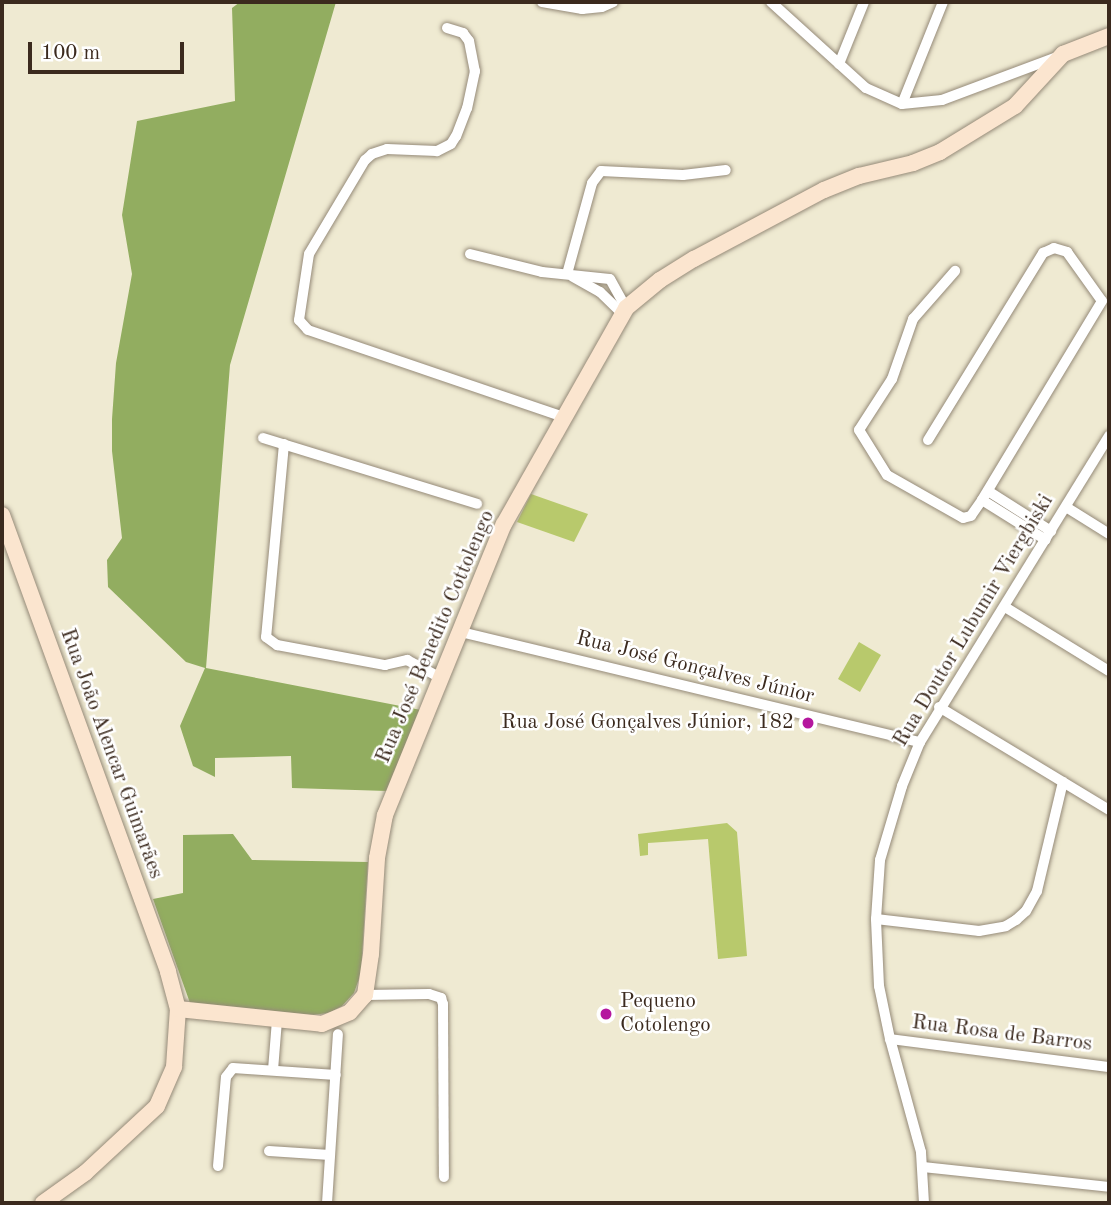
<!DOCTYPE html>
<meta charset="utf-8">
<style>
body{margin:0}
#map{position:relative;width:1111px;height:1205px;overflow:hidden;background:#efead2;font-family:"Old Standard TT",serif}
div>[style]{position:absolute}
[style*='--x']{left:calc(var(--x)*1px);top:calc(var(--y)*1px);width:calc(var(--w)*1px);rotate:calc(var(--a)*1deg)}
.green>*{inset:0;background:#b8c96c}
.forest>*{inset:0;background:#92ad60}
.roads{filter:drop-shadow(0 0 2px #958a78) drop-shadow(0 0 2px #958a78)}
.minor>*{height:10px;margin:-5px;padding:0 5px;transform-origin:5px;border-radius:5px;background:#fff}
.secondary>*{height:16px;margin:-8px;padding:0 8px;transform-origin:8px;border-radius:8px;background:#fbe5cf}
.dots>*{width:19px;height:19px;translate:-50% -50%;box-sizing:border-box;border:4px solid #fff;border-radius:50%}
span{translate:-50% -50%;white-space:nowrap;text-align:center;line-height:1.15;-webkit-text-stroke:5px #fff;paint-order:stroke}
.street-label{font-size:21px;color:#3b2a1e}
.poi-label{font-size:21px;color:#3b2a1e}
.right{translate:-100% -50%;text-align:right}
.left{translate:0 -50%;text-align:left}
.frame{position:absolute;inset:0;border:4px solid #3b2a1e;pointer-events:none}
.scale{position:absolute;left:28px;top:42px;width:156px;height:32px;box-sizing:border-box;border:4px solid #3b2a1e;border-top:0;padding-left:9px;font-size:21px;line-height:24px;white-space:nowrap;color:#3b2a1e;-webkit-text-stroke:5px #fff;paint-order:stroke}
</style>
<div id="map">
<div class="green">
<div style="clip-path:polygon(531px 494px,588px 514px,574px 542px,517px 522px)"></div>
<div style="clip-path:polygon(859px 642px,881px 655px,860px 692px,838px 679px)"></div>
<div style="clip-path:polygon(727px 823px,737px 832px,747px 956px,718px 959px,708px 839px,648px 843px,648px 855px,640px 856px,638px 834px)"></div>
</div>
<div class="forest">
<div style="clip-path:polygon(240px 2px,336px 2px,230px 365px,206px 668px,421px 710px,387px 791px,292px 788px,291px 756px,215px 758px,215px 777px,193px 766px,180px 726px,205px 668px,186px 662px,108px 587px,107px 560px,122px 538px,112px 451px,112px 419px,116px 363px,132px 274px,122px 215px,137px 121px,235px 101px,232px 8px)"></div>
<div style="clip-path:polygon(233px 834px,252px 860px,368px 862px,361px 973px,354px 993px,342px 1006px,329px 1013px,311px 1015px,190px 1003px,153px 899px,183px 893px,183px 835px)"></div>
</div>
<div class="roads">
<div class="minor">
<div style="--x:542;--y:2;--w:41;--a:9.9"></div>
<div style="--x:582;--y:9;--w:20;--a:-6"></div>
<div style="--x:602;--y:7;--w:12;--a:-24"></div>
<div style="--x:771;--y:2;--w:128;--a:42.2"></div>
<div style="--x:866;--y:88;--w:39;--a:24"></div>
<div style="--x:902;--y:104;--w:40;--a:-5.7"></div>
<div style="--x:942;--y:100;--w:123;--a:-20.5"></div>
<div style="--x:447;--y:28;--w:17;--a:17"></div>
<div style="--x:463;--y:33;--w:10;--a:53"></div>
<div style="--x:469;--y:41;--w:31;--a:79"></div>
<div style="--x:475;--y:71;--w:38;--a:102"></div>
<div style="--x:467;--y:108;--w:30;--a:111"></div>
<div style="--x:456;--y:136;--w:9;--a:122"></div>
<div style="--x:451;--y:144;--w:16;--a:153"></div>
<div style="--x:437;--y:151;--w:50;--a:-177.7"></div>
<div style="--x:387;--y:149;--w:16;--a:162"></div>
<div style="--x:372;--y:154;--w:9;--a:139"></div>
<div style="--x:365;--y:160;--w:109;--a:120.8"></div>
<div style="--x:309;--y:254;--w:67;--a:98.6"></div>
<div style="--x:299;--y:320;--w:13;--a:48"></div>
<div style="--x:308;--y:330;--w:269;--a:18.8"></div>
<div style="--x:839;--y:64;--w:67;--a:-68"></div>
<div style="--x:902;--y:104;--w:110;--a:-68.1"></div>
<div style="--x:470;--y:254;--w:74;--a:14"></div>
<div style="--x:542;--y:272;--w:68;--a:5.9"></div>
<div style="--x:610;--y:279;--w:33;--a:61"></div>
<div style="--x:567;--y:274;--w:94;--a:-74.6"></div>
<div style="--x:592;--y:183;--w:15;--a:-53"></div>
<div style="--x:601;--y:171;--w:82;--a:2.8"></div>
<div style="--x:683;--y:175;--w:43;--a:-6.6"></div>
<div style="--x:573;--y:277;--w:31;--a:29"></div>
<div style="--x:600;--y:292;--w:30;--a:44"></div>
<div style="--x:263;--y:438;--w:224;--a:17.1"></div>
<div style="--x:928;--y:440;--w:220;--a:-58.4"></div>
<div style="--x:1043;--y:253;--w:12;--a:-24"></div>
<div style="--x:1054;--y:248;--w:14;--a:17"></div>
<div style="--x:1067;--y:252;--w:60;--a:54.5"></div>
<div style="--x:1102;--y:301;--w:232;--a:121.1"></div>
<div style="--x:982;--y:500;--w:19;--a:125"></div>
<div style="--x:971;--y:516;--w:8;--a:166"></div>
<div style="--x:963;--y:518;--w:87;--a:-150.5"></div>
<div style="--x:887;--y:475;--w:53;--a:-121.9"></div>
<div style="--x:859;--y:430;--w:61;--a:-57.1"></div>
<div style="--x:892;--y:379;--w:64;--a:-70.7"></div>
<div style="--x:913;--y:319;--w:64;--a:-48.8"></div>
<div style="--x:284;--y:444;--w:194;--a:95.3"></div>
<div style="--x:266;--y:637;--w:14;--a:36"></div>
<div style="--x:277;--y:645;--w:110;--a:10.5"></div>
<div style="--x:385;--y:665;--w:23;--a:-13"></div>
<div style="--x:407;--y:660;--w:40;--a:28"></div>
<div style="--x:988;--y:491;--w:75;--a:32.4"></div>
<div style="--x:982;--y:500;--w:75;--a:32"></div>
<div style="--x:1066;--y:507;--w:51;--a:32.1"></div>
<div style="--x:1005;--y:607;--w:122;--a:31.6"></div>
<div style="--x:461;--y:632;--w:472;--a:13.5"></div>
<div style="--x:939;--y:707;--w:199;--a:31.2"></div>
<div style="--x:876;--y:919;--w:104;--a:6.6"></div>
<div style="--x:979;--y:931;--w:27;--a:-10"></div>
<div style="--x:1006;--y:926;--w:12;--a:-31"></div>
<div style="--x:1016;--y:920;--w:13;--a:-42"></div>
<div style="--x:1026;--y:911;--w:23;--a:-61"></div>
<div style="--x:1037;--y:891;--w:112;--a:-76.6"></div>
<div style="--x:365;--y:995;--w:64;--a:-0.9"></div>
<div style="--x:429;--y:994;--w:13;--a:18"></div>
<div style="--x:441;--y:998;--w:6;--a:72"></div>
<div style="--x:443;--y:1004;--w:173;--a:89.7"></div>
<div style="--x:890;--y:1039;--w:221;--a:7.3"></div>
<div style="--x:273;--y:1070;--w:50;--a:-85.4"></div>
<div style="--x:269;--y:1151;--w:61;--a:3.8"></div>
<div style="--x:218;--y:1166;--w:89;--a:-84.9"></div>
<div style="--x:226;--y:1077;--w:11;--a:-52"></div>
<div style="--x:233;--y:1068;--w:103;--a:3.9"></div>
<div style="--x:923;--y:1167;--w:187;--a:6.1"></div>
<div style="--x:327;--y:1203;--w:169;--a:-86.3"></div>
<div style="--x:924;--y:1203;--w:51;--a:-93.4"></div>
<div style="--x:921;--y:1152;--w:117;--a:-105.3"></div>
<div style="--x:890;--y:1039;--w:54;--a:-101.7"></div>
<div style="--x:879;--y:986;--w:67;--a:-92.6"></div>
<div style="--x:876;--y:919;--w:59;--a:-86.1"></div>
<div style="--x:880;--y:860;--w:77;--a:-73.4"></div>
<div style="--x:902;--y:786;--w:48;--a:-67.8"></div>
<div style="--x:920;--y:742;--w:360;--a:-58.3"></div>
</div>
<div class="secondary">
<div style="--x:2;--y:515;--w:486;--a:70"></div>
<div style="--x:168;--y:972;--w:38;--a:75"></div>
<div style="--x:43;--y:1203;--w:52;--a:-35.5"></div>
<div style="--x:85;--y:1173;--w:98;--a:-42.9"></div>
<div style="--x:157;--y:1106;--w:43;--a:-66.4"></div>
<div style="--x:174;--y:1067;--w:58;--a:-86.1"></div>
<div style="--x:178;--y:1009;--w:145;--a:5.9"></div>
<div style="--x:322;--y:1024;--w:30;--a:-23"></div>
<div style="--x:350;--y:1012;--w:23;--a:-49"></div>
<div style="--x:365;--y:995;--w:41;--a:-81.7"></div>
<div style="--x:371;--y:954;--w:96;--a:-86.4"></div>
<div style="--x:377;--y:858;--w:44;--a:-79.5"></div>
<div style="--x:385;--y:815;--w:314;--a:-67.8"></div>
<div style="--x:504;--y:524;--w:248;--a:-60.5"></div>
<div style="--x:626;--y:308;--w:44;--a:-39.5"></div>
<div style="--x:660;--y:280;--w:40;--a:-32"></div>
<div style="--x:694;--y:259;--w:147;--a:-28"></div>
<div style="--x:824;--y:190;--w:38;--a:-22"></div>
<div style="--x:859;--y:176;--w:56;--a:-13.5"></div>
<div style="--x:913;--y:163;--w:29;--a:-22"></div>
<div style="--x:940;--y:152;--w:88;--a:-31.5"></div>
<div style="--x:1015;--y:106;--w:71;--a:-47.3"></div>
<div style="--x:1063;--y:54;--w:49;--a:-21.4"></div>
</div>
</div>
<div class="dots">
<div style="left:808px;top:723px;background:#b5179e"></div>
<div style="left:606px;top:1014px;background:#b5179e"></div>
</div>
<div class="street-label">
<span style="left:974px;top:621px;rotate:-59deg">Rua Doutor Lubumir Viergbiski</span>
<span style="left:436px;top:637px;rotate:-67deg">Rua José Benedito Cottolengo</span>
<span style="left:695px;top:668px;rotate:14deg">Rua José Gonçalves Júnior</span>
<span style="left:111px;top:754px;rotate:70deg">Rua João Alencar Guimarães</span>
<span style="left:1002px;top:1034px;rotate:7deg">Rua Rosa de Barros</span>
</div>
<div class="poi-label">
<span class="right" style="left:794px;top:723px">Rua José Gonçalves Júnior, 182</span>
<span class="left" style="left:620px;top:1014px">Pequeno<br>Cotolengo</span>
</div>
<div class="frame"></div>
<div class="scale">100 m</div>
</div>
